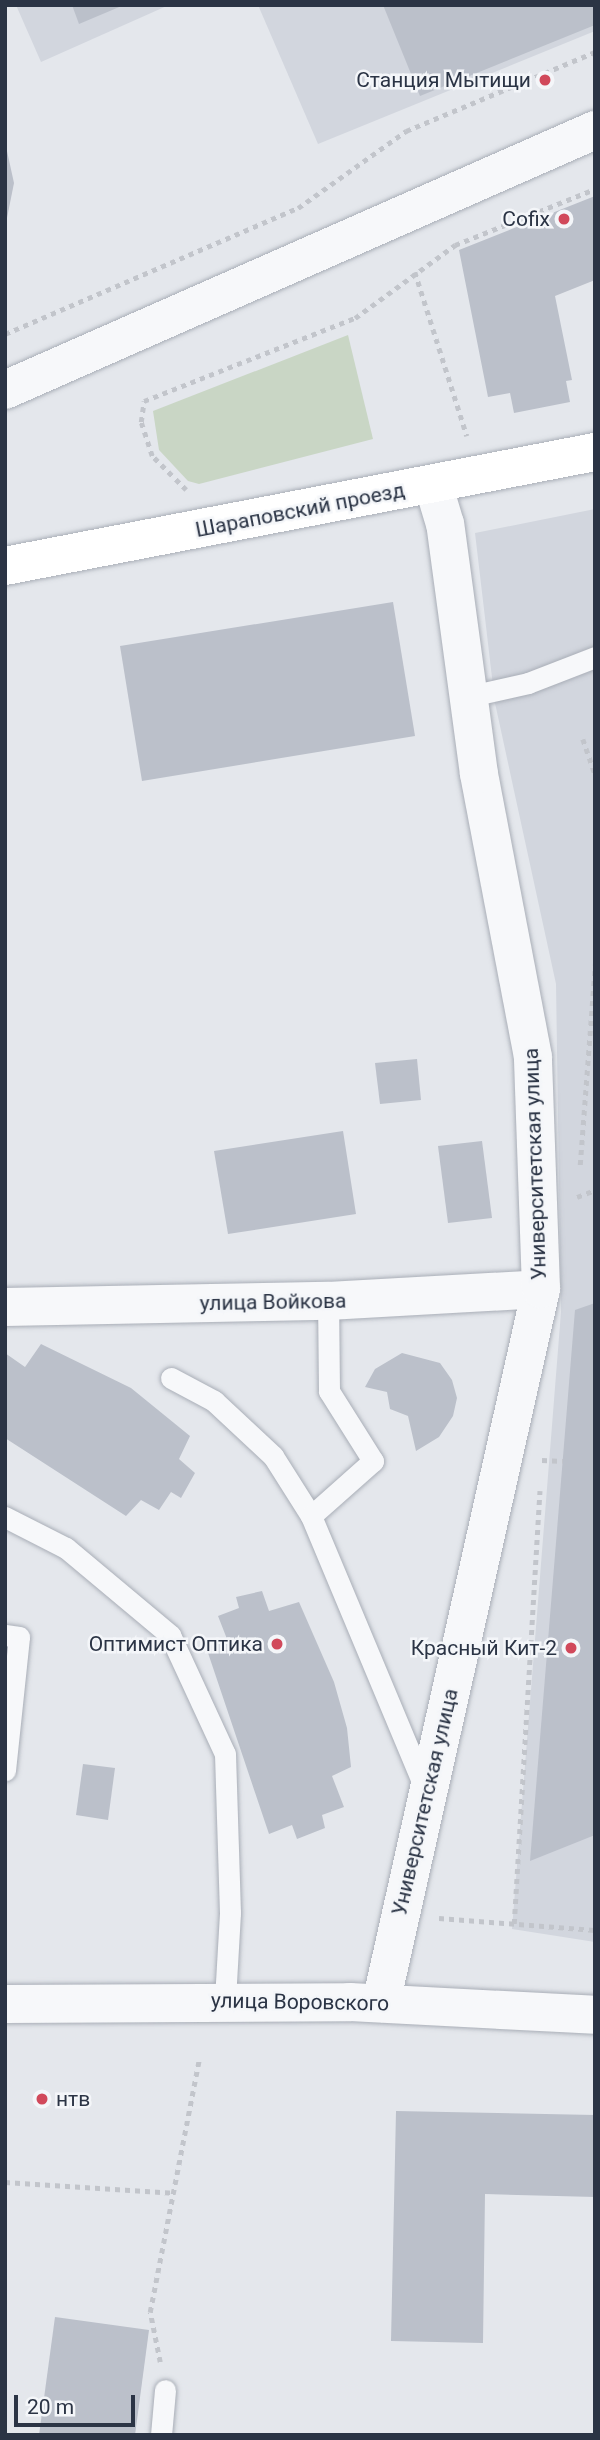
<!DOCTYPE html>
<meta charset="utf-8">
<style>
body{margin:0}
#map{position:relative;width:600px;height:2440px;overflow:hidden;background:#e4e7ec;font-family:Roboto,sans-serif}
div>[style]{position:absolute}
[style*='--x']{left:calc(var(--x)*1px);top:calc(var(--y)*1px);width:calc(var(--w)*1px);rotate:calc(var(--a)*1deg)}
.built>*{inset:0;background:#d2d6de}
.green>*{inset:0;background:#c9d6c5}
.building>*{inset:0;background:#bbc0ca}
.path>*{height:4.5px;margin-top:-2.25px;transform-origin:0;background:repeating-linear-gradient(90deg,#c2c5cb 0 5px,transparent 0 10px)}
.roads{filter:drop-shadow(0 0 2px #a9aeb7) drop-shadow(0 0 2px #a9aeb7)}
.lane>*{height:21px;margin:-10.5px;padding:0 10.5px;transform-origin:10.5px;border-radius:10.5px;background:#f7f8fa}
.street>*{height:38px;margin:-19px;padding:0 19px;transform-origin:19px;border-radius:19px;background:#f7f8fa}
.secondary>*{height:38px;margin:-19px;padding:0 19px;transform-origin:19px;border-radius:19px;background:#fff}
.dots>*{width:19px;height:19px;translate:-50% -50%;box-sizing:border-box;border:4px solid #f4f6f9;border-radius:50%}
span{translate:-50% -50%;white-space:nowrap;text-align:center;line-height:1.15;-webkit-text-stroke:5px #f4f6f9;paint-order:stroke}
.poi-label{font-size:21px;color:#2b3445}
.right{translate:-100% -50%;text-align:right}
.left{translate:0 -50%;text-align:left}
.street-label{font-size:21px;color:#2b3445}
.frame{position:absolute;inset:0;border:7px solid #2b3445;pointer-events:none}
.scale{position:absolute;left:14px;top:2395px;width:121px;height:32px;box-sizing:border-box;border:4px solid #2b3445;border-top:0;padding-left:9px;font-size:21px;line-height:24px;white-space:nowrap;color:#2b3445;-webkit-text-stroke:5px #f4f6f9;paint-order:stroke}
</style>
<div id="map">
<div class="built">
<div style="clip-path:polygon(16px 5px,169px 5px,41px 62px)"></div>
<div style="clip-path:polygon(258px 5px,595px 5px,595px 31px,318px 144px)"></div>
<div style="clip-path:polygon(595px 509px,595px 1942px,512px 1929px,561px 1312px,556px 984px,495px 703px,475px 533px)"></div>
</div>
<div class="green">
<div style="clip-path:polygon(348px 335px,373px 439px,199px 484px,188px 481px,159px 450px,153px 411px)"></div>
</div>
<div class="building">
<div style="clip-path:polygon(72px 5px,124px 5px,79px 24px)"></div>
<div style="clip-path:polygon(383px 5px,595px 5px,595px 25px,420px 96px)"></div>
<div style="clip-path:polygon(5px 142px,14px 183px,6px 223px,5px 223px)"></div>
<div style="clip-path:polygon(595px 196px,595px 280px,555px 296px,572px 380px,566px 381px,570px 402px,514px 413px,510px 393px,488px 397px,459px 250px)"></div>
<div style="clip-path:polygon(393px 602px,415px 736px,142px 781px,120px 646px)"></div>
<div style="clip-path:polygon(417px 1059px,421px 1100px,380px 1104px,375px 1063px)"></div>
<div style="clip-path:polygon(343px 1131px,356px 1214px,228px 1234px,214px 1151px)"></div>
<div style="clip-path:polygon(482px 1141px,492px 1218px,448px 1223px,438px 1146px)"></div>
<div style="clip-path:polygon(595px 1303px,595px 1835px,530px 1861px,575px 1310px)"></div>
<div style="clip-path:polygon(41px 1344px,131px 1388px,190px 1436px,179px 1459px,195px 1473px,181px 1498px,171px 1492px,159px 1510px,141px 1500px,126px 1516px,5px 1438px,5px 1353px,25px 1367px)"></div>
<div style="clip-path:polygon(402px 1353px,440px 1363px,452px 1380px,457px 1398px,453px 1416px,439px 1437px,416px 1451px,408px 1416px,390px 1409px,387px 1392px,365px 1387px,375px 1369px)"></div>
<div style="clip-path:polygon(262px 1591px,269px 1611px,299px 1602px,334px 1682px,347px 1728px,351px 1767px,332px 1776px,344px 1807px,322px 1815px,325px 1828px,297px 1839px,292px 1825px,269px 1834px,206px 1647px,227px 1639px,218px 1616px,239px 1608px,236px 1597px)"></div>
<div style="clip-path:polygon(83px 1764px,115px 1768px,108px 1820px,76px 1815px)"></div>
<div style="clip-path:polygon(396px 2111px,595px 2115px,595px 2197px,485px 2194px,483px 2343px,391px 2341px)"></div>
<div style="clip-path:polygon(55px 2317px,149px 2330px,135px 2435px,39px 2435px)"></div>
</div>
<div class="path">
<div style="--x:415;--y:272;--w:172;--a:72.4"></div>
<div style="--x:5;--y:334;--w:319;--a:-23.3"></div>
<div style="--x:298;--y:208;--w:133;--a:-35.5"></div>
<div style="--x:406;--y:131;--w:205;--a:-22.7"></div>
<div style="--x:186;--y:490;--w:48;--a:-135"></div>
<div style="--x:152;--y:456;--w:36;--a:-108"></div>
<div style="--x:141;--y:422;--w:21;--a:-82"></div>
<div style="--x:144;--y:401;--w:227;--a:-21.5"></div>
<div style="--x:355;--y:318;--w:124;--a:-36.1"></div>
<div style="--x:455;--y:245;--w:151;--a:-21.8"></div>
<div style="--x:583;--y:739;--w:37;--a:71"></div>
<div style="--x:580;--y:1165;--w:202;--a:-85.7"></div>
<div style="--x:577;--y:1197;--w:19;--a:-21"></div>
<div style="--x:542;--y:1460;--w:21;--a:3"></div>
<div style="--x:439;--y:1918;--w:156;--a:4.4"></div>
<div style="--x:514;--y:1924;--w:434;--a:-86.6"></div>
<div style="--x:5;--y:2182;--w:168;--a:3.7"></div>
<div style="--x:160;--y:2362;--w:51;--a:-101.3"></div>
<div style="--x:150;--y:2312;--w:258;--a:-79"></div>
</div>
<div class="roads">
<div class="lane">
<div style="--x:466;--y:697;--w:64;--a:-12.7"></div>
<div style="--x:528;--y:683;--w:72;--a:-21.2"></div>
<div style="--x:171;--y:1378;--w:49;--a:28.1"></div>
<div style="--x:214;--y:1401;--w:81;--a:43"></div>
<div style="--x:273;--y:1456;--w:71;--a:57.7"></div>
<div style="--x:311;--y:1516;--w:298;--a:67.3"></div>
<div style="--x:311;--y:1516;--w:83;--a:-41.6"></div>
<div style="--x:373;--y:1461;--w:83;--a:-122.2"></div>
<div style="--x:329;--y:1391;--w:90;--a:-90.6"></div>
<div style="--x:5;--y:1517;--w:68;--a:26.9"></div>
<div style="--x:66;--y:1548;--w:136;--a:39.9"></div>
<div style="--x:170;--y:1635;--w:131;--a:65.2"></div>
<div style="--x:225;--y:1754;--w:159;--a:88.2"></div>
<div style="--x:230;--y:1913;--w:88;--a:93.3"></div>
<div style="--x:5;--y:1635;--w:14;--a:8"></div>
<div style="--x:19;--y:1637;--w:134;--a:96"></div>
<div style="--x:161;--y:2435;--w:45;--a:-84.9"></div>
</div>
<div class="street">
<div style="--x:5;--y:390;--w:645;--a:-23.78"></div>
<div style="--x:5;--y:1307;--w:323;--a:-1.1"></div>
<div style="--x:328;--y:1301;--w:213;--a:-3.2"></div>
<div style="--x:381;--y:2003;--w:732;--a:-77.37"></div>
<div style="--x:541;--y:1289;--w:232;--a:-92"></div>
<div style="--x:533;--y:1057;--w:288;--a:-100.8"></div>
<div style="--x:479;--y:774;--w:252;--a:-97.7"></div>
<div style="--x:445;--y:524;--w:42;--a:-106.7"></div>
<div style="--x:5;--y:2004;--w:345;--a:-0.3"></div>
<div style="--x:350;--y:2002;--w:245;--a:3"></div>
</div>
<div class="secondary">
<div style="--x:5;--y:566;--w:601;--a:-10.94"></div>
</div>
</div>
<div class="dots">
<div style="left:545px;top:80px;background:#d1495b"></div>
<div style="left:564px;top:219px;background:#d1495b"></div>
<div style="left:277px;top:1644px;background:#d1495b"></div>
<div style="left:571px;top:1648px;background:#d1495b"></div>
<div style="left:42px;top:2099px;background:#d1495b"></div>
</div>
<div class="poi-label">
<span class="right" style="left:531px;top:80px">Станция Мытищи</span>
<span class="right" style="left:550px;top:219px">Cofix</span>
<span class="right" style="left:263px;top:1644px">Оптимист Оптика</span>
<span class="right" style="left:557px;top:1648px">Красный Кит-2</span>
<span class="left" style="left:56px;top:2099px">нтв</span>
</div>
<div class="street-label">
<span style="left:300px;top:510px;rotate:-11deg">Шараповский проезд</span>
<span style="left:535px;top:1164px;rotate:-92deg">Университетская улица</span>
<span style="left:273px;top:1302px;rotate:-1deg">улица Войкова</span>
<span style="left:425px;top:1802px;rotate:-77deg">Университетская улица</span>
<span style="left:300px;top:2002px;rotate:1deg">улица Воровского</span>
</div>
<div class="frame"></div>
<div class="scale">20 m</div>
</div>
